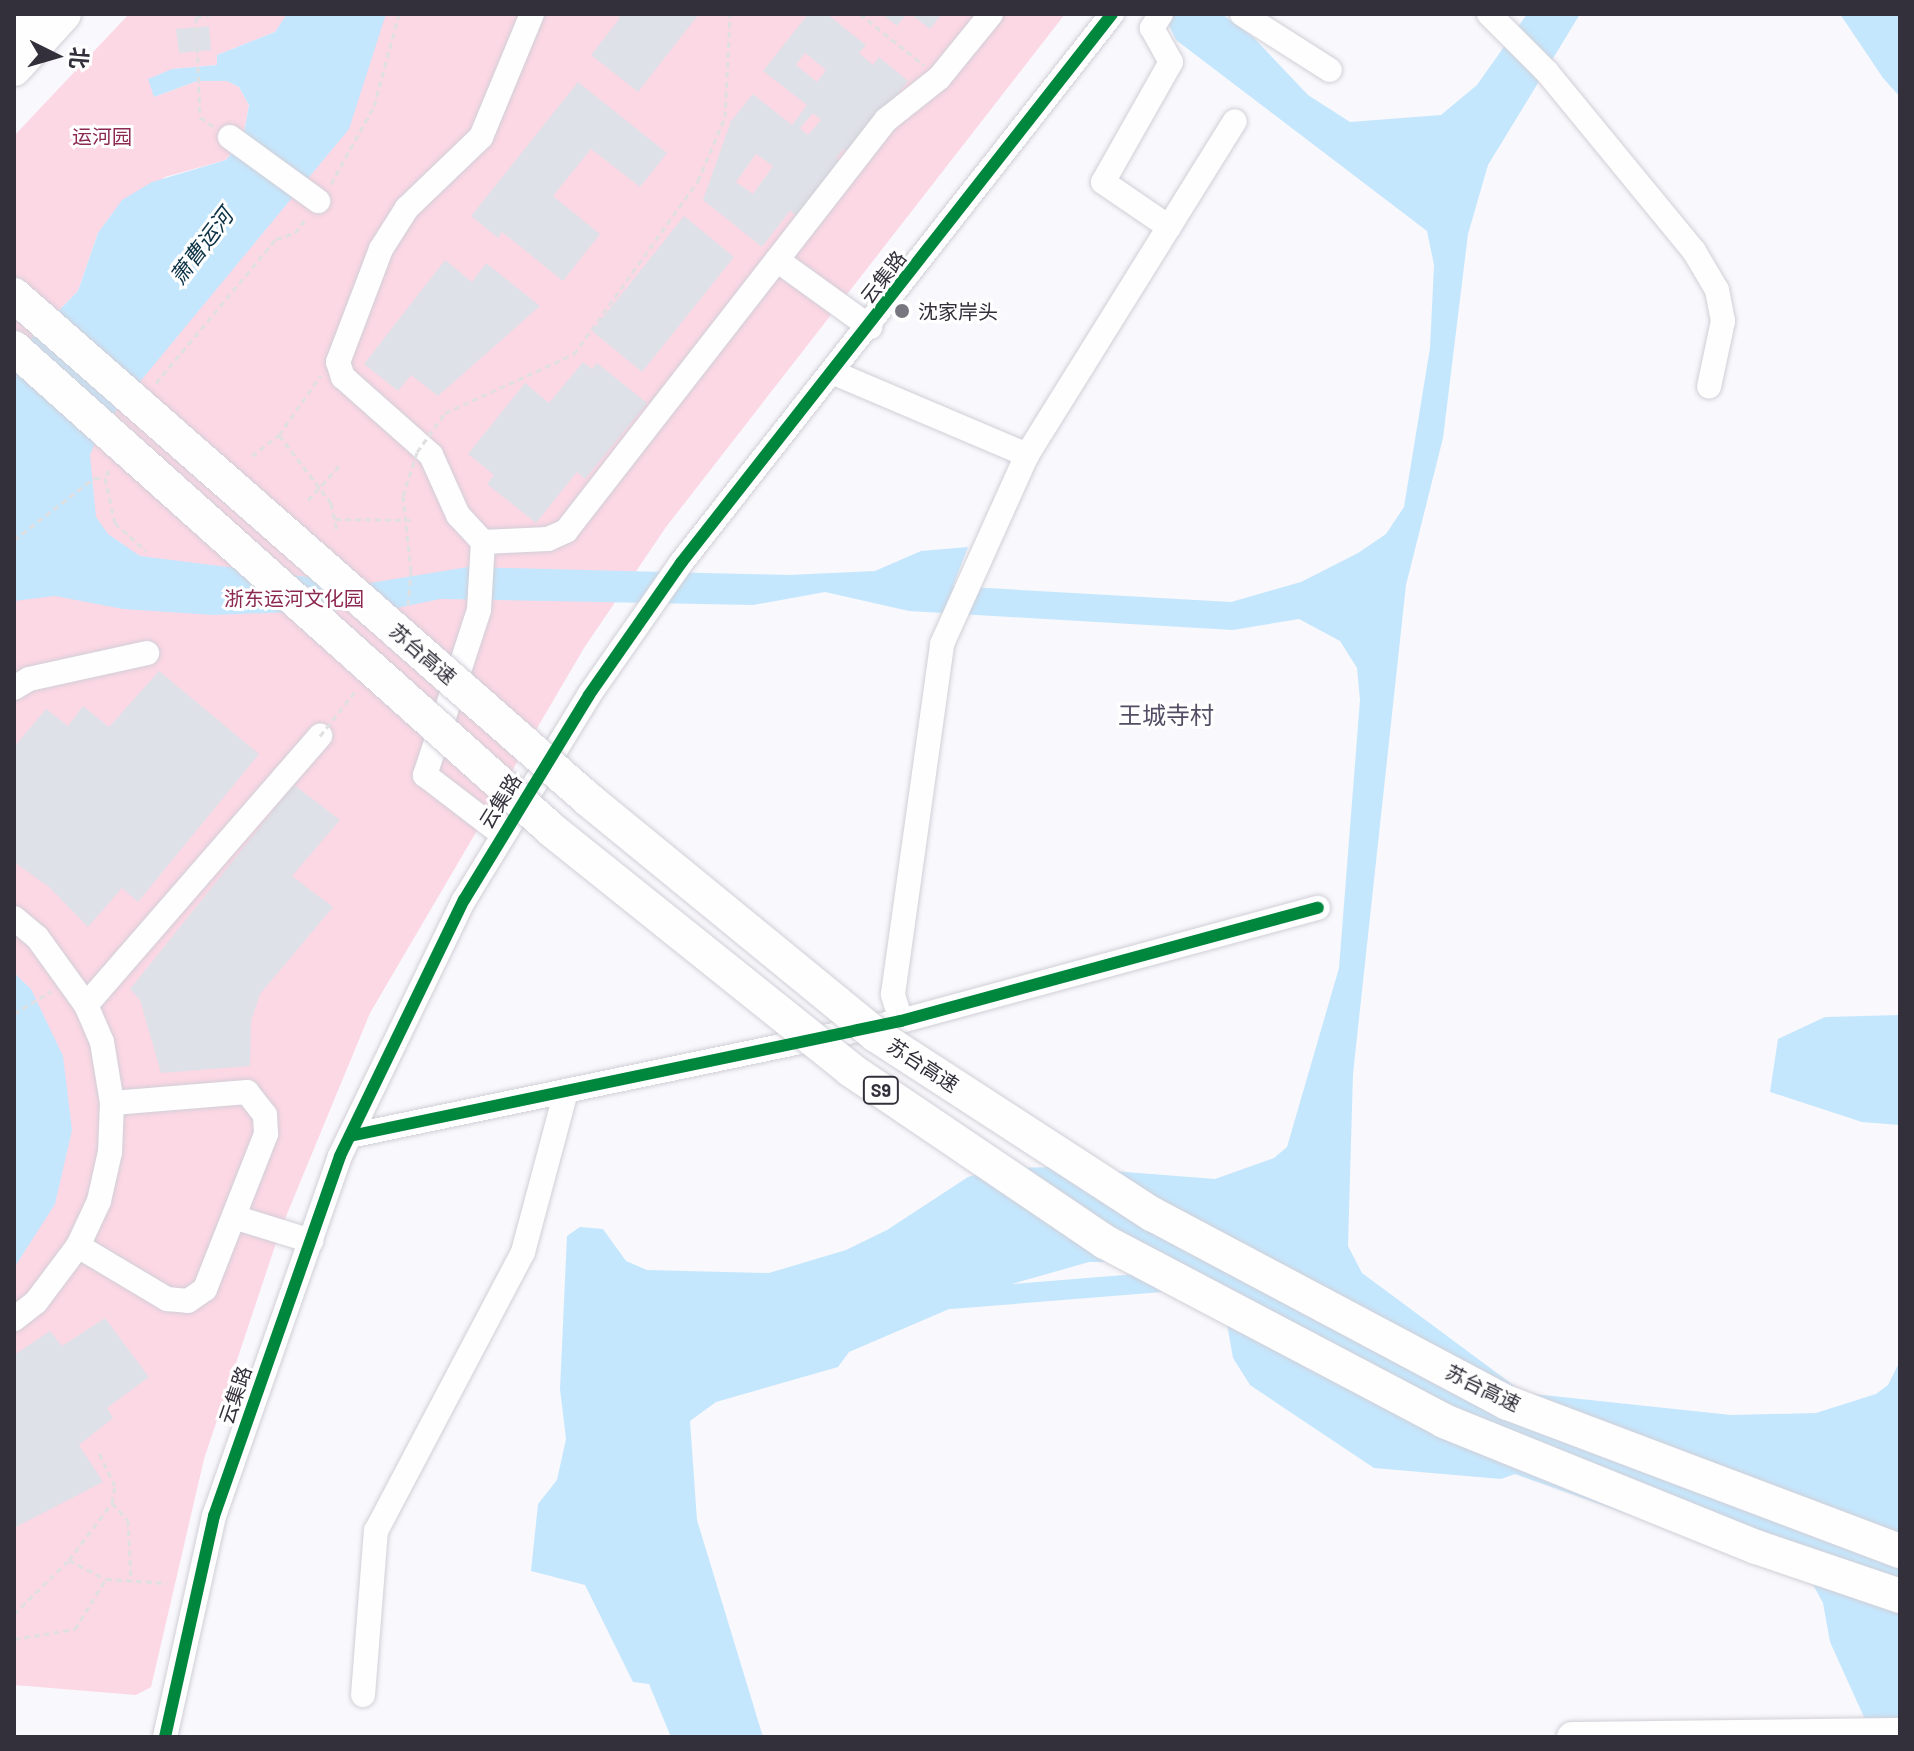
<!DOCTYPE html>
<meta charset="utf-8">
<style>
body{margin:0}
#map{position:relative;width:1914px;height:1751px;overflow:hidden;background:#f9f8fc;font-family:Barlow,"Noto Sans SC",sans-serif}
div>[style]{position:absolute}
[style*='--x']{left:calc(var(--x)*1px);top:calc(var(--y)*1px);width:calc(var(--w)*1px);rotate:calc(var(--a)*1deg)}
.green>*{inset:0;background:#fcd7e4}
.water>*{inset:0;background:#c5e7fd}
.canal>*{height:20px;margin:-10px;padding:0 10px;transform-origin:10px;border-radius:10px;background:#c5e7fd}
.building>*{inset:0;background:#dfe1e8}
.path>*{height:3px;margin-top:-1.5px;transform-origin:0;background:repeating-linear-gradient(90deg,#e0e0e2 0 6px,transparent 0 10px)}
.roads{filter:drop-shadow(0 0 2px #d1cfd7) drop-shadow(0 0 2px #d1cfd7)}
.minor>*{height:24px;margin:-12px;padding:0 12px;transform-origin:12px;border-radius:12px;background:#fefeff}
.major>*{height:30px;margin:-15px;padding:0 15px;transform-origin:15px;border-radius:15px;background:#fefeff}
.highway>*{height:34px;margin:-17px;padding:0 17px;transform-origin:17px;border-radius:17px;background:#fefeff}
.path-bridge>*{height:3px;margin-top:-1.5px;transform-origin:0;background:repeating-linear-gradient(90deg,#e0e0e2 0 6px,transparent 0 10px)}
.bridges{filter:drop-shadow(0 0 2px #d1cfd7) drop-shadow(0 0 2px #d1cfd7)}
.highway-bridge>*{height:34px;margin:-17px;padding:0 17px;transform-origin:17px;border-radius:17px;background:#fefeff}
.cycleway>*{height:12px;margin:-6px;padding:0 6px;transform-origin:6px;border-radius:6px;background:#00873e}
.dots>*{width:22px;height:22px;translate:-50% -50%;box-sizing:border-box;border:4px solid #fff;border-radius:50%}
span{translate:-50% -50%;white-space:nowrap;text-align:center;line-height:1.15;-webkit-text-stroke:6px #fff;paint-order:stroke}
.shield-label span{padding:2px 6px;background:#fff;border:2px solid;border-radius:6px;-webkit-text-stroke-width:0}
.shield-label{font-size:18px;color:#33303b;font-weight:700}
.park-label{font-size:20px;color:#8b2951}
.street-label{font-size:20px;color:#33303b}
.poi-label{font-size:20px;color:#33303b}
.left{translate:0 -50%;text-align:left}
.water-label{font-size:22px;color:#0b3246;font-style:italic}
.quarter-label{font-size:24px;color:#544e65}
.frame{position:absolute;inset:0;border:16px solid #33303b;pointer-events:none}
.north{position:absolute;left:16px;top:16px;width:80px;height:80px;-webkit-text-stroke:6px #fff;paint-order:stroke;rotate:95deg;font-size:22px;font-weight:700;line-height:32px;text-align:center;color:#33303b}
.north::after{content:'';display:block;margin:auto;width:28px;height:36px;background:#33303b;clip-path:polygon(50% 0,100% 100%,50% 72%,0 100%)}
</style>
<div id="map">
<div class="green">
<div style="clip-path:polygon(129px 14px,289px 14px,275px 32px,217px 55px,217px 65px,173px 69px,154px 97px,197px 81px,227px 81px,239px 87px,249px 105px,243px 138px,226px 160px,165px 177px,98px 233px,78px 291px,14px 356px,14px 136px)"></div>
<div style="clip-path:polygon(357px 14px,1065px 14px,666px 527px,584px 648px,370px 1013px,280px 1231px,204px 1459px,151px 1687px,136px 1695px,14px 1685px,14px 479px)"></div>
</div>
<div class="water">
<div style="clip-path:polygon(287px 14px,386px 14px,349px 129px,100px 430px,90px 455px,96px 517px,108px 534px,140px 556px,364px 584px,468px 567px,789px 575px,875px 571px,921px 551px,968px 547px,953px 586px,1231px 602px,1301px 582px,1358px 553px,1386px 534px,1404px 507px,1430px 348px,1434px 265px,1427px 231px,1176px 40px,1166px 19px,1170px 14px,1222px 14px,1254px 38px,1308px 95px,1350px 122px,1441px 115px,1477px 85px,1527px 14px,1580px 14px,1488px 165px,1468px 234px,1443px 438px,1406px 585px,1353px 1074px,1348px 1246px,1362px 1273px,1524px 1393px,1731px 1415px,1816px 1413px,1876px 1394px,1888px 1385px,1900px 1361px,1900px 1737px,1873px 1737px,1830px 1642px,1823px 1603px,1810px 1579px,1515px 1474px,1501px 1479px,1374px 1468px,1250px 1385px,1233px 1358px,1225px 1313px,1135px 1262px,1089px 1262px,998px 1288px,849px 1352px,838px 1367px,716px 1402px,690px 1421px,697px 1520px,763px 1737px,671px 1737px,649px 1684px,633px 1682px,585px 1585px,531px 1571px,538px 1504px,557px 1480px,566px 1439px,560px 1389px,567px 1236px,580px 1227px,603px 1229px,626px 1261px,647px 1270px,769px 1273px,846px 1250px,887px 1230px,968px 1177px,997px 1168px,1062px 1167px,1215px 1179px,1274px 1158px,1287px 1147px,1339px 968px,1360px 700px,1357px 668px,1340px 641px,1299px 619px,1233px 630px,909px 611px,825px 592px,753px 605px,440px 599px,397px 608px,213px 615px,123px 609px,55px 596px,14px 601px,14px 356px,78px 291px,98px 233px,122px 200px,152px 182px,226px 160px,243px 138px,249px 105px,239px 87px,227px 81px,197px 81px,154px 97px,148px 79px,172px 69px,217px 65px,217px 55px,275px 32px)"></div>
<div style="clip-path:polygon(1840px 14px,1900px 14px,1900px 97px,1883px 78px)"></div>
<div style="clip-path:polygon(14px 973px,31px 989px,63px 1056px,72px 1130px,55px 1204px,14px 1268px)"></div>
<div style="clip-path:polygon(1900px 1015px,1900px 1125px,1862px 1122px,1770px 1092px,1778px 1039px,1825px 1017px)"></div>
</div>
<div class="canal">
<div style="--x:951;--y:1299;--w:224;--a:-4.6"></div>
</div>
<div class="building">
<div style="clip-path:polygon(614px 14px,699px 14px,638px 92px,591px 55px,620px 18px)"></div>
<div style="clip-path:polygon(evenodd,808px 14px,827px 14px,866px 45px,859px 53px,873px 65px,879px 57px,908px 81px,850px 155px,843px 149px,836px 158px,842px 163px,800px 218px,790px 211px,762px 247px,703px 200px,731px 121px,753px 94px,792px 125px,807px 105px,763px 71px,808px 14px,805px 53px,826px 70px,817px 82px,796px 65px,805px 53px,808px 14px,813px 113px,821px 120px,808px 135px,800px 128px,813px 113px,808px 14px,756px 154px,773px 166px,753px 194px,736px 182px,756px 154px)"></div>
<div style="clip-path:polygon(882px 14px,906px 14px,897px 26px)"></div>
<div style="clip-path:polygon(911px 14px,942px 14px,930px 29px)"></div>
<div style="clip-path:polygon(209px 26px,211px 50px,179px 53px,176px 29px)"></div>
<div style="clip-path:polygon(578px 82px,667px 153px,640px 187px,591px 149px,553px 196px,600px 234px,563px 281px,502px 232px,498px 238px,471px 216px)"></div>
<div style="clip-path:polygon(684px 216px,734px 257px,642px 372px,592px 331px)"></div>
<div style="clip-path:polygon(445px 260px,472px 282px,486px 263px,540px 306px,438px 396px,411px 375px,398px 391px,364px 364px)"></div>
<div style="clip-path:polygon(583px 362px,592px 369px,597px 363px,647px 403px,585px 479px,577px 472px,536px 523px,487px 484px,494px 475px,468px 454px,525px 383px,549px 403px)"></div>
<div style="clip-path:polygon(159px 671px,259px 754px,138px 902px,122px 888px,88px 927px,49px 887px,14px 862px,14px 747px,46px 709px,68px 726px,83px 706px,109px 727px)"></div>
<div style="clip-path:polygon(294px 785px,340px 820px,292px 876px,333px 907px,260px 994px,251px 1021px,250px 1066px,161px 1073px,140px 1000px,130px 989px)"></div>
<div style="clip-path:polygon(105px 1318px,149px 1377px,107px 1408px,113px 1418px,79px 1445px,103px 1482px,14px 1528px,14px 1355px,50px 1331px,62px 1346px)"></div>
</div>
<div class="path">
<div style="--x:212;--y:14;--w:16;--a:169"></div>
<div style="--x:196;--y:17;--w:100;--a:87.7"></div>
<div style="--x:200;--y:117;--w:16;--a:35"></div>
<div style="--x:860;--y:14;--w:82;--a:38.6"></div>
<div style="--x:331;--y:184;--w:89;--a:-61.1"></div>
<div style="--x:374;--y:106;--w:95;--a:-74.8"></div>
<div style="--x:156;--y:383;--w:187;--a:-50.2"></div>
<div style="--x:276;--y:239;--w:20;--a:-18"></div>
<div style="--x:295;--y:233;--w:17;--a:-54"></div>
<div style="--x:279;--y:435;--w:86;--a:52.6"></div>
<div style="--x:331;--y:503;--w:30;--a:78"></div>
<div style="--x:252;--y:456;--w:34;--a:-38"></div>
<div style="--x:279;--y:435;--w:73;--a:-55"></div>
<div style="--x:109;--y:470;--w:9;--a:117"></div>
<div style="--x:105;--y:478;--w:46;--a:77.5"></div>
<div style="--x:115;--y:523;--w:42;--a:42.1"></div>
<div style="--x:308;--y:500;--w:49;--a:-47.5"></div>
<div style="--x:335;--y:519;--w:79;--a:0.7"></div>
<div style="--x:14;--y:540;--w:101;--a:-37.8"></div>
<div style="--x:94;--y:478;--w:11;--a:0"></div>
<div style="--x:14;--y:1014;--w:44;--a:-31.9"></div>
<div style="--x:112;--y:1503;--w:23;--a:47"></div>
<div style="--x:128;--y:1520;--w:60;--a:87.1"></div>
<div style="--x:69;--y:1560;--w:41;--a:27.8"></div>
<div style="--x:14;--y:1614;--w:77;--a:-44.5"></div>
<div style="--x:69;--y:1560;--w:71;--a:-53"></div>
<div style="--x:112;--y:1503;--w:17;--a:-80"></div>
<div style="--x:115;--y:1486;--w:37;--a:-116"></div>
<div style="--x:14;--y:1639;--w:62;--a:-9.3"></div>
<div style="--x:75;--y:1629;--w:59;--a:-58.2"></div>
<div style="--x:106;--y:1579;--w:61;--a:3.8"></div>
</div>
<div class="roads">
<div class="minor">
<div style="--x:532;--y:14;--w:133;--a:112.5"></div>
<div style="--x:481;--y:137;--w:103;--a:136.2"></div>
<div style="--x:407;--y:208;--w:49;--a:122.4"></div>
<div style="--x:381;--y:249;--w:121;--a:110.8"></div>
<div style="--x:338;--y:362;--w:16;--a:72"></div>
<div style="--x:343;--y:377;--w:118;--a:41.6"></div>
<div style="--x:431;--y:455;--w:66;--a:65.8"></div>
<div style="--x:458;--y:515;--w:37;--a:47"></div>
<div style="--x:483;--y:542;--w:65;--a:-2.6"></div>
<div style="--x:548;--y:539;--w:20;--a:-24"></div>
<div style="--x:566;--y:531;--w:521;--a:-52.1"></div>
<div style="--x:886;--y:120;--w:68;--a:-38.4"></div>
<div style="--x:939;--y:78;--w:82;--a:-50.9"></div>
<div style="--x:1161;--y:14;--w:17;--a:123"></div>
<div style="--x:1152;--y:28;--w:39;--a:61"></div>
<div style="--x:1171;--y:62;--w:138;--a:119.5"></div>
<div style="--x:1103;--y:182;--w:80;--a:34.3"></div>
<div style="--x:1242;--y:14;--w:104;--a:32.5"></div>
<div style="--x:1489;--y:14;--w:82;--a:45"></div>
<div style="--x:1547;--y:72;--w:232;--a:50.6"></div>
<div style="--x:1694;--y:251;--w:45;--a:59.5"></div>
<div style="--x:1717;--y:290;--w:32;--a:79"></div>
<div style="--x:1723;--y:321;--w:67;--a:102"></div>
<div style="--x:230;--y:137;--w:109;--a:36"></div>
<div style="--x:777;--y:260;--w:115;--a:35.8"></div>
<div style="--x:834;--y:373;--w:210;--a:23"></div>
<div style="--x:483;--y:542;--w:68;--a:93.4"></div>
<div style="--x:479;--y:610;--w:174;--a:108.1"></div>
<div style="--x:425;--y:775;--w:97;--a:37.5"></div>
<div style="--x:14;--y:688;--w:17;--a:-31"></div>
<div style="--x:29;--y:679;--w:121;--a:-12.4"></div>
<div style="--x:14;--y:918;--w:30;--a:40"></div>
<div style="--x:37;--y:937;--w:84;--a:54.2"></div>
<div style="--x:86;--y:1005;--w:40;--a:66.6"></div>
<div style="--x:102;--y:1042;--w:62;--a:80.7"></div>
<div style="--x:112;--y:1103;--w:49;--a:92.3"></div>
<div style="--x:110;--y:1152;--w:50;--a:102.7"></div>
<div style="--x:99;--y:1201;--w:50;--a:115"></div>
<div style="--x:78;--y:1246;--w:70;--a:126.9"></div>
<div style="--x:36;--y:1302;--w:28;--a:142"></div>
<div style="--x:86;--y:1005;--w:357;--a:-49"></div>
<div style="--x:901;--y:1021;--w:28;--a:-107"></div>
<div style="--x:893;--y:994;--w:353;--a:-82"></div>
<div style="--x:942;--y:644;--w:207;--a:-65.8"></div>
<div style="--x:1027;--y:455;--w:393;--a:-58.1"></div>
<div style="--x:350;--y:1136;--w:563;--a:-11.79"></div>
<div style="--x:901;--y:1021;--w:432;--a:-15.2"></div>
<div style="--x:234;--y:1217;--w:81;--a:17.3"></div>
<div style="--x:78;--y:1246;--w:104;--a:30.8"></div>
<div style="--x:167;--y:1299;--w:21;--a:5"></div>
<div style="--x:188;--y:1301;--w:21;--a:-35"></div>
<div style="--x:205;--y:1289;--w:167;--a:-68.5"></div>
<div style="--x:266;--y:1134;--w:19;--a:-93"></div>
<div style="--x:265;--y:1115;--w:29;--a:-128"></div>
<div style="--x:247;--y:1092;--w:135;--a:175.3"></div>
<div style="--x:363;--y:1695;--w:165;--a:-85.5"></div>
<div style="--x:376;--y:1531;--w:315;--a:-62.2"></div>
<div style="--x:523;--y:1252;--w:167;--a:-75"></div>
<div style="--x:165;--y:1737;--w:226;--a:-77.5"></div>
<div style="--x:214;--y:1516;--w:381;--a:-70.7"></div>
<div style="--x:340;--y:1156;--w:284;--a:-64.2"></div>
<div style="--x:464;--y:900;--w:240;--a:-58.6"></div>
<div style="--x:589;--y:695;--w:161;--a:-55.1"></div>
<div style="--x:681;--y:563;--w:698;--a:-51.87"></div>
</div>
<div class="major">
<div style="--x:1572;--y:1737;--w:328;--a:-0.7"></div>
</div>
<div class="highway">
<div style="--x:14;--y:31;--w:23;--a:-47"></div>
<div style="--x:14;--y:69;--w:74;--a:-47.7"></div>
</div>
</div>
<div class="path-bridge">
<div style="--x:408;--y:605;--w:34;--a:-85"></div>
<div style="--x:411;--y:571;--w:75;--a:-96.1"></div>
<div style="--x:403;--y:496;--w:46;--a:-72.3"></div>
<div style="--x:417;--y:452;--w:48;--a:-54.3"></div>
<div style="--x:445;--y:413;--w:142;--a:-24.6"></div>
<div style="--x:574;--y:354;--w:213;--a:-54.4"></div>
<div style="--x:698;--y:181;--w:69;--a:-67.1"></div>
<div style="--x:725;--y:117;--w:103;--a:-87.2"></div>
<div style="--x:320;--y:736;--w:60;--a:-51.8"></div>
</div>
<div class="bridges">
<div class="highway-bridge">
<div style="--x:14;--y:295;--w:765;--a:41.29"></div>
<div style="--x:589;--y:800;--w:371;--a:39.3"></div>
<div style="--x:876;--y:1035;--w:329;--a:33"></div>
<div style="--x:1152;--y:1214;--w:403;--a:28"></div>
<div style="--x:1508;--y:1403;--w:419;--a:20.7"></div>
<div style="--x:14;--y:348;--w:724;--a:41.86"></div>
<div style="--x:553;--y:831;--w:382;--a:38.7"></div>
<div style="--x:851;--y:1070;--w:307;--a:34.1"></div>
<div style="--x:1105;--y:1242;--w:383;--a:27.8"></div>
<div style="--x:1444;--y:1421;--w:336;--a:22"></div>
<div style="--x:1756;--y:1547;--w:152;--a:18.8"></div>
</div>
</div>
<div class="cycleway">
<div style="--x:350;--y:1136;--w:563;--a:-11.79"></div>
<div style="--x:901;--y:1021;--w:432;--a:-15.2"></div>
<div style="--x:165;--y:1737;--w:226;--a:-77.5"></div>
<div style="--x:214;--y:1516;--w:381;--a:-70.7"></div>
<div style="--x:340;--y:1156;--w:284;--a:-64.2"></div>
<div style="--x:464;--y:900;--w:240;--a:-58.6"></div>
<div style="--x:589;--y:695;--w:161;--a:-55.1"></div>
<div style="--x:681;--y:563;--w:698;--a:-51.87"></div>
</div>
<div class="dots">
<div style="left:902px;top:311px;background:#78767f"></div>
</div>
<div class="shield-label">
<span style="left:881px;top:1090px">S9</span>
</div>
<div class="park-label">
<span style="left:102px;top:136px">运河园</span>
<span style="left:294px;top:598px">浙东运河文化园</span>
</div>
<div class="street-label">
<span style="left:883px;top:277px;rotate:-52deg">云集路</span>
<span style="left:423px;top:654px;rotate:41deg">苏台高速</span>
<span style="left:500px;top:801px;rotate:-58deg">云集路</span>
<span style="left:923px;top:1065px;rotate:33deg">苏台高速</span>
<span style="left:1483px;top:1388px;rotate:26deg">苏台高速</span>
<span style="left:235px;top:1395px;rotate:-71deg">云集路</span>
</div>
<div class="poi-label">
<span class="left" style="left:918px;top:311px">沈家岸头</span>
</div>
<div class="water-label">
<span style="left:201px;top:246px;rotate:-53deg">萧曹运河</span>
</div>
<div class="quarter-label">
<span style="left:1166px;top:715px">王城寺村</span>
</div>
<div class="frame"></div>
<div class="north">北</div>
</div>
